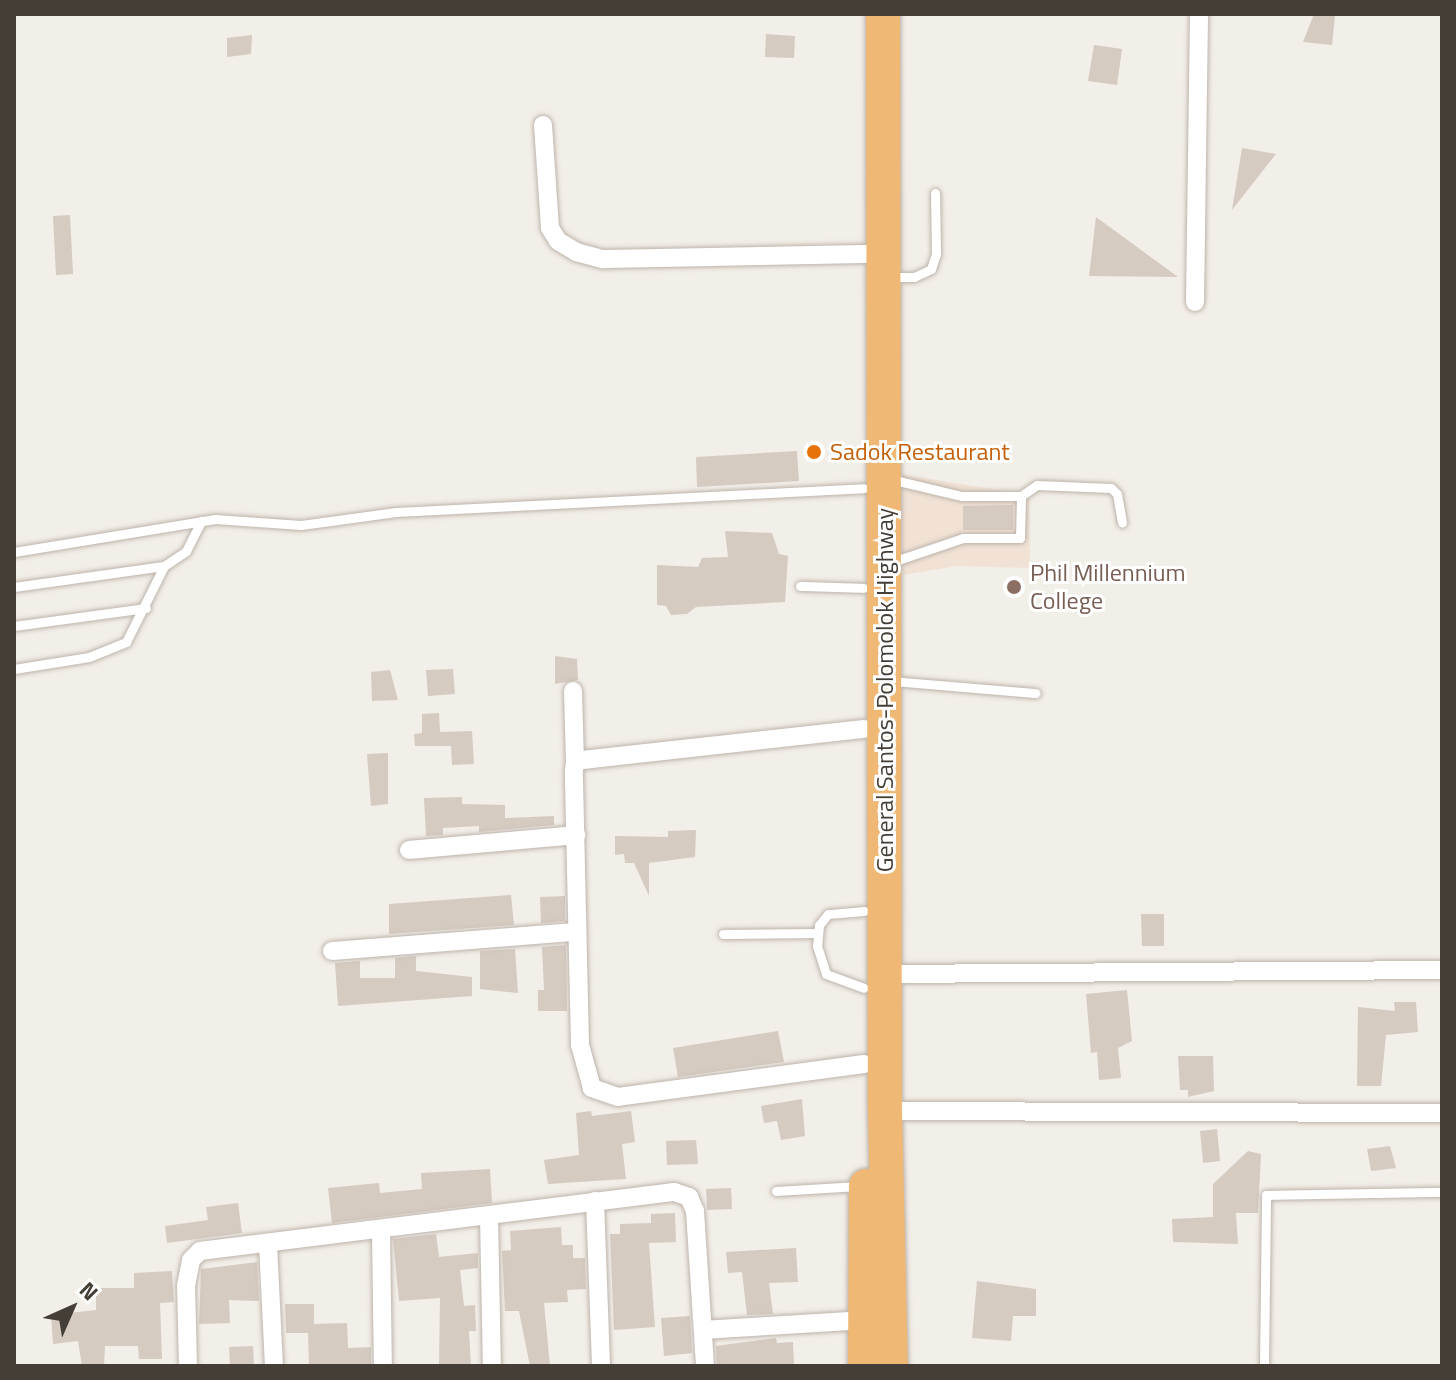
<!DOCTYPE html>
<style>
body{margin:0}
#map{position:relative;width:1456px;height:1380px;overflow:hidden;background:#f2eee8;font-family:"Titillium Web",sans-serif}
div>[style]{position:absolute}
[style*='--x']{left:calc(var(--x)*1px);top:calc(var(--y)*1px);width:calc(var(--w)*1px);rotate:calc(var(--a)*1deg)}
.commercial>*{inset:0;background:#f2e2d5}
.building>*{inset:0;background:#d5cbc1}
.roads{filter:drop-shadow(0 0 2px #bdb4ab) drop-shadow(0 0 2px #bdb4ab)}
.lane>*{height:9px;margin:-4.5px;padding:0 4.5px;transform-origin:4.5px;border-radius:4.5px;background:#fff}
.street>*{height:18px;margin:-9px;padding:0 9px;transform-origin:9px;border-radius:9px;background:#fff}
.highway>*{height:34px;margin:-17px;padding:0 17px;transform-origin:17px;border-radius:17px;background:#f0b875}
.dots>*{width:22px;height:22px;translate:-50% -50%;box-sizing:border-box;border:4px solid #fff;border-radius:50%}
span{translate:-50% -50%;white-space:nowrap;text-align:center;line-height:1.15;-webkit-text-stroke:6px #fff;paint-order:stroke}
.food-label{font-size:24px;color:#c56008}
.left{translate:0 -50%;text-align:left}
.education-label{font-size:24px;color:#785e54}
.street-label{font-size:24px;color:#443e37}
.frame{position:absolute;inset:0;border:16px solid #443e37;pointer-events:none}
.north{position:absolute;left:32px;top:1268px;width:80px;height:80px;-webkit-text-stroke:6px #fff;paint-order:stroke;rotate:45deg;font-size:22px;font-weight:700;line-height:32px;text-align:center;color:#443e37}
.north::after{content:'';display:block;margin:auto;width:28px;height:36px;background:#443e37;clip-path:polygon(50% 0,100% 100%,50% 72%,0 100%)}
</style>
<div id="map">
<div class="commercial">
<div style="clip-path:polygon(899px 474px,1029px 495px,1030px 568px,957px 566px,903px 575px)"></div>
</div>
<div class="building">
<div style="clip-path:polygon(1314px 14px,1335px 16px,1332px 45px,1303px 42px)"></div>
<div style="clip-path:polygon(766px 34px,795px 36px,794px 58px,765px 57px)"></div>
<div style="clip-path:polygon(252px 35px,251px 54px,227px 57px,227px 38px)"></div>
<div style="clip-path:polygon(1094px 45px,1122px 49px,1117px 85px,1088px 81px)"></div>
<div style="clip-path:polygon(1242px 148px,1276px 154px,1232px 210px)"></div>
<div style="clip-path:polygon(70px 215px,73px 274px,56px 275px,53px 216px)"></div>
<div style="clip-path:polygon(1096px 217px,1178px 277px,1089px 276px)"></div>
<div style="clip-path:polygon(797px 451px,799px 481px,697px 487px,696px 457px)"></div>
<div style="clip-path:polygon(1013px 505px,1013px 530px,963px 530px,963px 506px)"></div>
<div style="clip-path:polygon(725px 531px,772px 533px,779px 554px,788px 556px,785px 602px,696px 607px,687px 614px,671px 615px,666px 606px,657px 605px,657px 565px,698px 567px,702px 558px,728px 557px)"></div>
<div style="clip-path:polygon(555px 656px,577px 659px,578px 680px,555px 684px)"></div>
<div style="clip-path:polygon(453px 669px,455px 694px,428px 696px,426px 670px)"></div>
<div style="clip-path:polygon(390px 670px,398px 700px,372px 701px,371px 672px)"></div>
<div style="clip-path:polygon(439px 713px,440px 732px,472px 731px,474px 764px,452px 765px,451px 746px,415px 746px,414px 734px,422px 733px,422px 714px)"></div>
<div style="clip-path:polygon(388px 753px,388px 804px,371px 806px,367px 754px)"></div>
<div style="clip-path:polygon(462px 797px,462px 804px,505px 805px,505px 818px,554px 816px,554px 825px,479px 832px,479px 826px,443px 828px,443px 835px,426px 836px,424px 798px)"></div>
<div style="clip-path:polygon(696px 830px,695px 857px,649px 863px,649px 896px,634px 863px,625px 863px,624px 854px,615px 855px,615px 836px,668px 837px,668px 831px)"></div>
<div style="clip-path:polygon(511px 895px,514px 925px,389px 934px,389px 904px)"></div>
<div style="clip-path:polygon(565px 896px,565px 921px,541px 923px,540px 897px)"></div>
<div style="clip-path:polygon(1141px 914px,1164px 914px,1164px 946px,1142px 946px)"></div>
<div style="clip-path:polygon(566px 945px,567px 1011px,538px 1011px,538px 990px,544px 990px,542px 947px)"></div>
<div style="clip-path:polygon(515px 949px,518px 993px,480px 989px,480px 951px)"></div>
<div style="clip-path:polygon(416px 956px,416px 971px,472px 977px,472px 996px,338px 1006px,335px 963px,360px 961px,360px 978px,395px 978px,395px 958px)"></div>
<div style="clip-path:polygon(1127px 990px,1132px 1041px,1118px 1048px,1121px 1078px,1099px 1080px,1097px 1052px,1091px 1053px,1086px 994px)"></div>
<div style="clip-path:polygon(1394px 1002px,1416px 1002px,1418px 1032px,1386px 1035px,1381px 1086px,1357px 1086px,1358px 1007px,1395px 1011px)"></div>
<div style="clip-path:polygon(778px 1031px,784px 1062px,678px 1077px,673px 1048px)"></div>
<div style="clip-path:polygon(1178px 1056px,1213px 1056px,1214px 1091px,1188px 1097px,1188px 1090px,1180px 1090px)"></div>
<div style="clip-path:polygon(802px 1099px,805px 1136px,781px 1140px,777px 1121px,764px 1123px,761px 1106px)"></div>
<div style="clip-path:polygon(591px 1111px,592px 1116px,631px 1111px,635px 1142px,622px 1144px,626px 1179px,548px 1184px,544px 1160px,579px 1155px,576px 1113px)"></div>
<div style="clip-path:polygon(1217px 1129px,1220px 1161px,1203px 1163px,1200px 1131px)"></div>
<div style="clip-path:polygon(696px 1140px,698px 1164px,667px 1165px,666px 1141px)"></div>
<div style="clip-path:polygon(1390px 1146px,1396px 1168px,1371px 1171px,1367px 1149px)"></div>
<div style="clip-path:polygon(1248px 1151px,1261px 1154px,1258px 1213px,1236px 1213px,1238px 1244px,1173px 1242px,1172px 1219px,1213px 1217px,1213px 1184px)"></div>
<div style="clip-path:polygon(490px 1169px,492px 1203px,332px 1223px,328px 1188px,379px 1183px,380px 1193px,422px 1189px,421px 1173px)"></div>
<div style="clip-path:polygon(731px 1188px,732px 1209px,707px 1210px,706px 1189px)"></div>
<div style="clip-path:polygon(238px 1203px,242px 1233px,167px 1243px,165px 1226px,208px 1220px,206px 1207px)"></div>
<div style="clip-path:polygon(675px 1213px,676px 1242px,649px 1243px,655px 1327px,614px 1330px,610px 1234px,620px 1234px,620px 1224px,651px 1223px,651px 1214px)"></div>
<div style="clip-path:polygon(561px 1227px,562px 1245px,573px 1245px,573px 1258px,585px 1258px,586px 1289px,567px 1290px,568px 1302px,544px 1303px,550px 1366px,530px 1366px,519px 1311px,505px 1311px,502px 1251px,511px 1250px,510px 1231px)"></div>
<div style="clip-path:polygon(436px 1234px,439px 1257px,478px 1253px,478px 1268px,460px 1270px,464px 1306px,475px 1305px,476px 1331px,469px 1331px,471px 1366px,439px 1366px,440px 1298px,399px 1301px,393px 1239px)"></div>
<div style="clip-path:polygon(796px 1248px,798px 1282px,769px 1283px,773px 1314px,747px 1315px,742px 1272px,728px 1273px,726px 1252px)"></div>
<div style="clip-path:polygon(257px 1262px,259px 1301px,229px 1300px,230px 1323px,199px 1324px,201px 1269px)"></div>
<div style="clip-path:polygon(172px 1271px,174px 1302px,160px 1303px,162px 1359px,139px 1359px,138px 1346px,105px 1346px,104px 1366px,82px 1366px,78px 1341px,53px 1344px,51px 1315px,96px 1310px,96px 1288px,134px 1288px,134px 1273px)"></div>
<div style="clip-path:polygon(977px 1281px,1036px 1289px,1036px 1316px,1013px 1316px,1011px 1341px,972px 1338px)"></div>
<div style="clip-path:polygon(285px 1304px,314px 1304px,314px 1324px,347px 1323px,348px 1348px,371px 1347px,371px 1366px,309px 1366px,308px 1333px,286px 1333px)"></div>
<div style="clip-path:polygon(690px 1316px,692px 1353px,664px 1356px,661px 1318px)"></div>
<div style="clip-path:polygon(776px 1338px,777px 1343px,793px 1342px,794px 1366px,717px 1366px,716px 1346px)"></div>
<div style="clip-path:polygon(253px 1346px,254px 1366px,230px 1366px,229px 1347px)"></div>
</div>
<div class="roads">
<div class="lane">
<div style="--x:889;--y:277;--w:25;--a:0"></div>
<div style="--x:914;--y:277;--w:19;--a:-25"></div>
<div style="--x:931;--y:269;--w:16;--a:-72"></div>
<div style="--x:936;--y:254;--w:61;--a:-90.9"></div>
<div style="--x:890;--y:479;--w:74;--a:13.3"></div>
<div style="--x:962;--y:496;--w:59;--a:0"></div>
<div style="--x:14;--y:552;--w:204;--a:-9.3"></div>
<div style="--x:215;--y:519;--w:86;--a:4"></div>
<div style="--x:301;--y:525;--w:96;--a:-7.8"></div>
<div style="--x:396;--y:512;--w:468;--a:-2.9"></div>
<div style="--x:892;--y:562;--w:75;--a:-18.7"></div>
<div style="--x:963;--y:538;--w:57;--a:0"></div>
<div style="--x:1020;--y:538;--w:42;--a:-88.6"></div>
<div style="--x:1021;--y:496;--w:19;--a:-35"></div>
<div style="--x:1037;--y:485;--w:74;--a:2.3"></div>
<div style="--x:1111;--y:488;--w:8;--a:45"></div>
<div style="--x:1117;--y:494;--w:29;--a:80"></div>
<div style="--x:800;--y:586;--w:63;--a:1.8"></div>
<div style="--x:14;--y:587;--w:151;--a:-8"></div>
<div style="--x:164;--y:566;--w:27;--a:-34"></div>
<div style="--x:186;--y:551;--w:34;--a:-63"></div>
<div style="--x:14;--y:626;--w:133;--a:-7.8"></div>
<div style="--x:14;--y:669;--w:76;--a:-9.1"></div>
<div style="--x:89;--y:657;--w:40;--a:-22"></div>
<div style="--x:126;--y:642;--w:85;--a:-63.4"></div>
<div style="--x:892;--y:681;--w:144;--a:4.8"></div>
<div style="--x:864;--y:911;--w:36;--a:175"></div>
<div style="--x:828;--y:914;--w:14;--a:129"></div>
<div style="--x:819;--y:925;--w:21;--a:95"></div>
<div style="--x:817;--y:946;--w:29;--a:72"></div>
<div style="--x:826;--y:974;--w:40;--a:20.2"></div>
<div style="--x:723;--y:934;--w:94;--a:-0.6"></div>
<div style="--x:776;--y:1191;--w:82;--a:-3.5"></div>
<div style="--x:1264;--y:1366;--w:171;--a:-89.3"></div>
<div style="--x:1266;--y:1195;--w:176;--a:-1"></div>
</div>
<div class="street">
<div style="--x:543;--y:125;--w:103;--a:86.1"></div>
<div style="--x:550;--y:228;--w:15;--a:58"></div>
<div style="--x:558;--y:241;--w:21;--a:31"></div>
<div style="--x:576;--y:252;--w:28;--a:15"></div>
<div style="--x:603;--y:259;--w:264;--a:-1.1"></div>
<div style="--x:1195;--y:302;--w:288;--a:-89.2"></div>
<div style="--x:573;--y:691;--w:70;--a:88.4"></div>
<div style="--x:409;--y:850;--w:168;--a:-5.1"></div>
<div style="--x:332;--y:951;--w:244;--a:-4.5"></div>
<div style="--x:885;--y:974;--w:557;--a:-0.41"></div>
<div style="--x:864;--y:1064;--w:248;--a:172.4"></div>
<div style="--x:618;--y:1097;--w:28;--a:-161"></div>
<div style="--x:592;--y:1088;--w:45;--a:-105.6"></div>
<div style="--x:580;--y:1045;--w:274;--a:-91.3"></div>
<div style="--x:574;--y:771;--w:10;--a:-84"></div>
<div style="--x:575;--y:761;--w:16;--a:-7"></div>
<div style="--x:591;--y:759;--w:275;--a:-6.3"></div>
<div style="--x:885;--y:1111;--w:557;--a:0.21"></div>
<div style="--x:595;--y:1201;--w:165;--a:87.9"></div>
<div style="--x:489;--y:1216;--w:150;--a:88.9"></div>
<div style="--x:381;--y:1231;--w:135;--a:89.2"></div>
<div style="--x:268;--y:1244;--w:122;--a:87.2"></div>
<div style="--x:703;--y:1330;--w:162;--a:-3.5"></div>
<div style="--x:188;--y:1366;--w:80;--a:-91.4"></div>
<div style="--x:186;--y:1286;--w:26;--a:-79"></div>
<div style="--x:191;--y:1260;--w:13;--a:-45"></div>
<div style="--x:200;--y:1251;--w:478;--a:-7.1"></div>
<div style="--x:674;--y:1192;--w:16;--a:18"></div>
<div style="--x:689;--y:1197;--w:15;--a:67"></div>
<div style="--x:695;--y:1211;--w:155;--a:86.3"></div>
</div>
<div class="highway">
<div style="--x:883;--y:14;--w:1097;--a:89.9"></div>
<div style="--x:885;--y:1111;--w:255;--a:88.7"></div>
<div style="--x:865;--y:1366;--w:180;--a:-89.7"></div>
</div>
</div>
<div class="dots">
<div style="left:814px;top:452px;background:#e8710a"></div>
<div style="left:1014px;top:587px;background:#8d6e63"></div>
</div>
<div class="food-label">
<span class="left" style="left:830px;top:452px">Sadok Restaurant</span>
</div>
<div class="education-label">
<span class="left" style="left:1030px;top:587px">Phil Millennium<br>College</span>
</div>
<div class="street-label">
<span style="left:885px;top:690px;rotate:-90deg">General Santos-Polomolok Highway</span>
</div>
<div class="frame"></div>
<div class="north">N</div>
</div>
